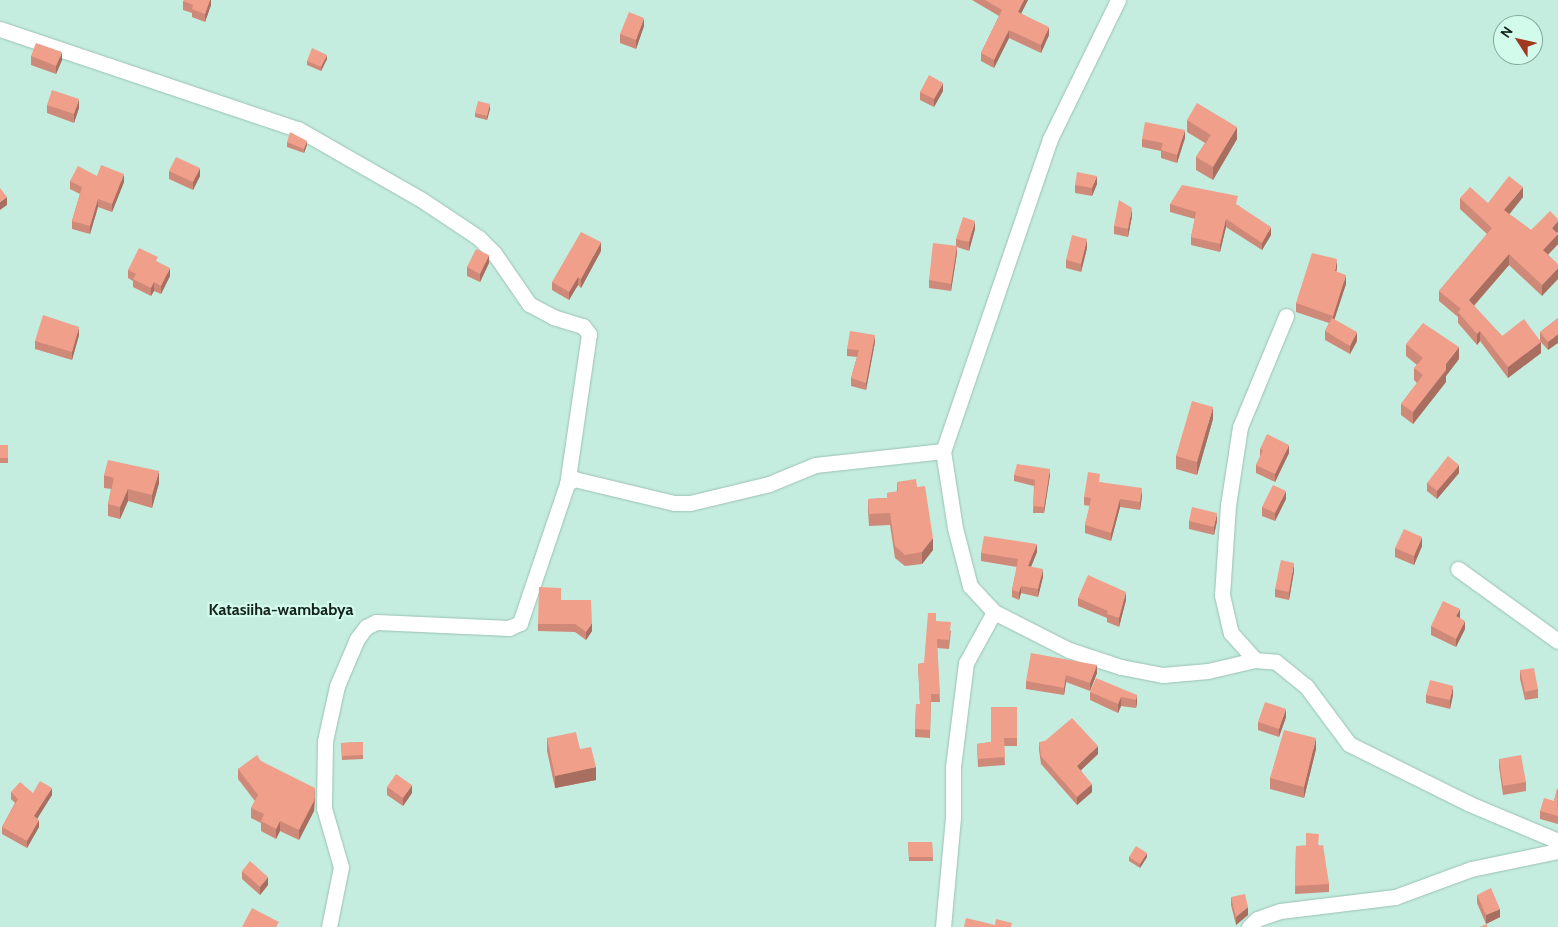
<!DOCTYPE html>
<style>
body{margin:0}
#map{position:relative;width:1558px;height:927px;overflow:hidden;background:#c5eddf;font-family:Cabin,sans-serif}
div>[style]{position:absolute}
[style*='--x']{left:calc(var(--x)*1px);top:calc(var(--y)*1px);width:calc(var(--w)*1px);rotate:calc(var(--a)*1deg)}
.roads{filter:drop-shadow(0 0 1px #9ac1b3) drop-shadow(0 0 1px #9ac1b3)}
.street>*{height:15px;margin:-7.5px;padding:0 7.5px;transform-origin:7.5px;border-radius:7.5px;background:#fff}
.wall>*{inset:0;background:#ce8978}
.shaded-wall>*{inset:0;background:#a86f61}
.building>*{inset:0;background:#f09f8b}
span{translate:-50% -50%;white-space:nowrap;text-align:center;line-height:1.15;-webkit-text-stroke:4.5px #d2fbec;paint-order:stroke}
.quarter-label{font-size:16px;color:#14231e;font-weight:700}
.north{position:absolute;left:1493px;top:15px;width:50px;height:50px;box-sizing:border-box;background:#d2fbec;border:1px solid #86a59a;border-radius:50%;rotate:305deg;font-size:14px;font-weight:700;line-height:20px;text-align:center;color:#14231e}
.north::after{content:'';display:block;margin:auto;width:18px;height:22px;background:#a13820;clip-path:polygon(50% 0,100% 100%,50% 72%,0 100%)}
</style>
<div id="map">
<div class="roads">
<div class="street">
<div style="--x:1118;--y:0;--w:155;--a:116.1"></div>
<div style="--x:1050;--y:139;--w:330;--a:108.9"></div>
<div style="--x:943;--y:451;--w:78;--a:81.1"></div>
<div style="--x:955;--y:528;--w:60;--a:75.5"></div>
<div style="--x:970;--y:586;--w:35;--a:47"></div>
<div style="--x:994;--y:612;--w:84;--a:26.9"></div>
<div style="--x:1069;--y:650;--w:55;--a:18.1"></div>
<div style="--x:1121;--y:667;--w:43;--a:10.8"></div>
<div style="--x:1163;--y:675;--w:45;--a:-5.1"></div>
<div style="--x:1208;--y:671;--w:48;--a:-13.2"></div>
<div style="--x:0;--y:29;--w:314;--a:18.6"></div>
<div style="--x:298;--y:129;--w:143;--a:29.8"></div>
<div style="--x:422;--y:200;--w:69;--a:33.7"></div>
<div style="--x:479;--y:238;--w:21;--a:45"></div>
<div style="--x:494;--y:253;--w:62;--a:55.5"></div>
<div style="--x:529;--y:304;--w:27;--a:28"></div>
<div style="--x:553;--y:317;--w:31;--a:17"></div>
<div style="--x:583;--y:326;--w:10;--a:53"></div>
<div style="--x:589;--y:334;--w:152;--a:98.3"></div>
<div style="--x:567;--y:484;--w:147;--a:108.7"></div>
<div style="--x:520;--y:623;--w:12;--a:156"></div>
<div style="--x:509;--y:628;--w:133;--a:-177.4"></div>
<div style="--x:376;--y:622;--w:11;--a:153"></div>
<div style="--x:366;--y:627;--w:15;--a:127"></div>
<div style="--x:357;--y:639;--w:51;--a:113.1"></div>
<div style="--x:337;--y:686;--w:56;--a:102.3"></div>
<div style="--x:325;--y:741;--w:67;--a:90.9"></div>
<div style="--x:324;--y:808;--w:61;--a:73.9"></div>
<div style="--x:341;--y:867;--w:61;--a:101.3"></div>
<div style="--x:1286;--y:316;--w:120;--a:112.5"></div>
<div style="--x:1240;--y:427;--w:79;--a:98.7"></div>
<div style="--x:1228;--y:505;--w:90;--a:93.8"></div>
<div style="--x:1222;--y:595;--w:39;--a:77"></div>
<div style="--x:1231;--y:633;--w:36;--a:48"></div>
<div style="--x:1255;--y:660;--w:21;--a:5"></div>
<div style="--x:1276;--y:662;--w:38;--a:39"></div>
<div style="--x:1306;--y:686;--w:72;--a:53.4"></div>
<div style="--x:1349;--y:744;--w:135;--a:26.4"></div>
<div style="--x:1470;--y:804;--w:95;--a:22.8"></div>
<div style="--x:567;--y:484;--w:9;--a:-36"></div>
<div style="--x:574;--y:479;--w:103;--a:13.5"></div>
<div style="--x:674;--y:503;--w:16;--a:0"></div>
<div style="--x:690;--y:503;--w:81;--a:-13.5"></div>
<div style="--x:769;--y:484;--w:50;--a:-22.4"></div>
<div style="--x:815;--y:465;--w:129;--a:-6.2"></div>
<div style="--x:1458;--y:569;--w:123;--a:35.8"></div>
<div style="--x:943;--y:927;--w:110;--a:-84.8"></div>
<div style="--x:953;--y:817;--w:50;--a:-90"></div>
<div style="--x:953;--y:767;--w:105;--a:-82.9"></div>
<div style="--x:966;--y:663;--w:58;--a:-61.2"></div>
<div style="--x:1249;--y:927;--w:11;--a:-45"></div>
<div style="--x:1257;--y:919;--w:24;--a:-19"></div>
<div style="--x:1280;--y:911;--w:116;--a:-6.9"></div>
<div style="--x:1395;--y:897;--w:81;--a:-20.2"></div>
<div style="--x:1471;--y:869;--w:89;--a:-11.7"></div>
</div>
</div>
<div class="wall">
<div style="clip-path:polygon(211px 0,211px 5px,205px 22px,192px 17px,192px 13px,183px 10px,183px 1px)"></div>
<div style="clip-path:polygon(972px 0,1028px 0,1021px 13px,1049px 35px,1041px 53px,1009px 38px,994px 68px,981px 61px,981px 53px,999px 16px)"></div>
<div style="clip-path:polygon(644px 26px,636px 49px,620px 43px,620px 34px)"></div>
<div style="clip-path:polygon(31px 56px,62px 60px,56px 74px,31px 65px)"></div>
<div style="clip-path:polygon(327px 59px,321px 71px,307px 65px,307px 61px)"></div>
<div style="clip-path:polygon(943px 91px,934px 107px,920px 100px,920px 92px)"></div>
<div style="clip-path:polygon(47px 105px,79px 108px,74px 123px,47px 113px)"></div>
<div style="clip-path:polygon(490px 109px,487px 120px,475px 117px,475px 113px)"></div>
<div style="clip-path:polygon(1187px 120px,1237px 139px,1213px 180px,1196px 170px,1196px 157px,1205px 143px,1187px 132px)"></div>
<div style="clip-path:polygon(1185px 138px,1177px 163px,1161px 158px,1161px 151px,1142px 147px,1142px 139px)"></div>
<div style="clip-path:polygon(287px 142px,307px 145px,304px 153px,287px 147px)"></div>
<div style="clip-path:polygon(169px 171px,200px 176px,193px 190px,169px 179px)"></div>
<div style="clip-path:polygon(97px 176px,124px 182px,112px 212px,98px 207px,90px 234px,72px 229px,72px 221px,80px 194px,70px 189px,70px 181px)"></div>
<div style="clip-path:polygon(1097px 184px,1092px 196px,1075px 193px,1075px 185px)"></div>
<div style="clip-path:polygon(1523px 197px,1509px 214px,1531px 230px,1557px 233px,1558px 244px,1548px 255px,1542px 296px,1509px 265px,1474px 306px,1502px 336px,1540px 340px,1540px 332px,1558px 318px,1548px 350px,1541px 342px,1541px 353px,1508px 378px,1480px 341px,1477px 345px,1458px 323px,1458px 317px,1439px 301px,1439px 291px,1487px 234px,1460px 209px,1460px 198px,1488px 203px)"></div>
<div style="clip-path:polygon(1170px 204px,1238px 205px,1271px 235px,1262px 250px,1226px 227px,1220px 252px,1191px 245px,1191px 237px,1195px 219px,1170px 212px)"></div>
<div style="clip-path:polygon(1132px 216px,1128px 237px,1114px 234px,1114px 226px)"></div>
<div style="clip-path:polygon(975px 229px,969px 251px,957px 247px,957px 253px,951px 291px,929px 288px,929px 280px,956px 246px,956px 239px)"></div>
<div style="clip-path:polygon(1087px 248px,1081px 272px,1066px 268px,1066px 260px)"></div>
<div style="clip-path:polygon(601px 251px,581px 288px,578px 285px,569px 300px,552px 290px,552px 282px)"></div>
<div style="clip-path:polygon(158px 262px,170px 276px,161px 294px,154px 291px,151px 296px,133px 287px,133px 281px,128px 278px,128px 270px)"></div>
<div style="clip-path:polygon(489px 263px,480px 282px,467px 276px,467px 267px)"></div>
<div style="clip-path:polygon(1337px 268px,1336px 272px,1346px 284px,1334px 319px,1357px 341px,1350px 354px,1325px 340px,1325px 331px,1329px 323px,1296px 312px,1296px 303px)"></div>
<div style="clip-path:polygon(79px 335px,72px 360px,35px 349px,35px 341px)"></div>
<div style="clip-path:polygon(875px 342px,866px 390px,851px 386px,851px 378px,857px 357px,847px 356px,847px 349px)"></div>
<div style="clip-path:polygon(1406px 344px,1459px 359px,1446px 376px,1446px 382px,1413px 424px,1401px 415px,1401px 404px,1417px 383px,1414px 380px,1414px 368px,1417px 365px,1406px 356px)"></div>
<div style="clip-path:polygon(1213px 419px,1197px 475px,1176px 469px,1176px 456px)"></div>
<div style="clip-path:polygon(0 445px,8px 445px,8px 463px,0 463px)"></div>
<div style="clip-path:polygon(1260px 449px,1289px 453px,1275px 482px,1256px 473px,1256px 465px,1260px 457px)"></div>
<div style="clip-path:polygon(1459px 473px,1437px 499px,1427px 491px,1427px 483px)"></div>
<div style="clip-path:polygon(104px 475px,159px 483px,152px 508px,128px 501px,120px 519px,108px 516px,108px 504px,111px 489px,104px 488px)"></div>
<div style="clip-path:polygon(1014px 475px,1050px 475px,1044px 513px,1033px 513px,1034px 486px,1014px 481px)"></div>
<div style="clip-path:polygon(897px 482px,917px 487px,933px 550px,922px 564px,905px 566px,895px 558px,890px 525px,869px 526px,868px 511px,868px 499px,887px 498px,887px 493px,897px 492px)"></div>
<div style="clip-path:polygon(1100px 482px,1142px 496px,1140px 510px,1120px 507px,1111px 541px,1085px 533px,1085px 525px,1090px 506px,1084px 505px,1084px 497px)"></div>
<div style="clip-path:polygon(1286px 499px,1275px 521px,1262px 516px,1262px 507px)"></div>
<div style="clip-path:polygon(1189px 521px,1217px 521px,1214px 535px,1189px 529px)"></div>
<div style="clip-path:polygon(1422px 546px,1414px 565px,1395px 557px,1395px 548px)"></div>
<div style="clip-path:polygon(1037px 552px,1031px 567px,1043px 577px,1038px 597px,1021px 593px,1019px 600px,1012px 597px,1012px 590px,1017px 567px,981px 561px,981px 553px)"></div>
<div style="clip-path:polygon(1294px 571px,1289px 600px,1275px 597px,1275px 589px)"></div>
<div style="clip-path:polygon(1078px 598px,1126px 600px,1119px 627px,1107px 622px,1107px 618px,1078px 606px)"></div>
<div style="clip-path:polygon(561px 600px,592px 631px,586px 640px,575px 632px,538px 631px,538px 624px)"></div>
<div style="clip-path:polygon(1460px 618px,1465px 629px,1456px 647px,1431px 635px,1431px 626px)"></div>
<div style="clip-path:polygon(936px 621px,951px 631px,949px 649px,937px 648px,940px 702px,931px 702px,930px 738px,915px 737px,916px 704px,920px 704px,918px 664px,924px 663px)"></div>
<div style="clip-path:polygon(1097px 665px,1097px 673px,1090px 691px,1066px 682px,1064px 695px,1026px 689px,1026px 681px)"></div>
<div style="clip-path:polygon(1520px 670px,1538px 689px,1538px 698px,1525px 700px,1520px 679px)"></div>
<div style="clip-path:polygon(1090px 692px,1137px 695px,1137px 703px,1136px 708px,1121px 706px,1118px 713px,1090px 700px)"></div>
<div style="clip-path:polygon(1426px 695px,1453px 695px,1450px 709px,1426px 703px)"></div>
<div style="clip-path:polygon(1017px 707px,1017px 746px,1004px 746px,1005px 765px,978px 767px,977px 744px,991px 742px)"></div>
<div style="clip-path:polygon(1286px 717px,1279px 737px,1258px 730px,1258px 722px)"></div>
<div style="clip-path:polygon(547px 738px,580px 749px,596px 780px,555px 788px,547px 751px)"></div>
<div style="clip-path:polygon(363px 742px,363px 759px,342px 760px,341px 743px)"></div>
<div style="clip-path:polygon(1039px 742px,1098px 754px,1081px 770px,1092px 792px,1077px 805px,1041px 764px,1039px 750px)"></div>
<div style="clip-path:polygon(1316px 749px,1304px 798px,1270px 789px,1270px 778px)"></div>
<div style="clip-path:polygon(1499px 759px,1526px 782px,1526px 791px,1503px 795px,1499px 767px)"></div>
<div style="clip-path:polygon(261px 761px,315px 799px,314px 811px,299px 840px,280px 831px,276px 839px,261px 831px,261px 823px,251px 818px,251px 808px,255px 801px,238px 779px,238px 769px)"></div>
<div style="clip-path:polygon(387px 787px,412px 793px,403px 806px,387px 795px)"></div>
<div style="clip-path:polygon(1558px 788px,1558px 824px,1540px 819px,1540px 811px,1554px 801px)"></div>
<div style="clip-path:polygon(11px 792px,33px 793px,52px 795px,37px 818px,39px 827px,27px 848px,2px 834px,2px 827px,15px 803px,11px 799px)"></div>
<div style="clip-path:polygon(908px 842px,932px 842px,933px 861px,909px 861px)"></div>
<div style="clip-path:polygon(1319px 845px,1329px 884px,1329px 892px,1295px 894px,1296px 846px)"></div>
<div style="clip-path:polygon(1129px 857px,1147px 857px,1140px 868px,1129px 861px)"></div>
<div style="clip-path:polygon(242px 871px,268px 885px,260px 895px,242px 879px)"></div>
<div style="clip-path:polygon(1477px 895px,1500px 917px,1486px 924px,1477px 903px)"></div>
<div style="clip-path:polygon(1231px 897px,1248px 915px,1236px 925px,1231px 905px)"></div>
</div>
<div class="shaded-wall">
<div style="clip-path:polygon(210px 0,211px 0,211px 5px,205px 22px,205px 14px)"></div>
<div style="clip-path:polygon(1024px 0,1028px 0,1018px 20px,1018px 12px)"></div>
<div style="clip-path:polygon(644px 18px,644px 26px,636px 49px,636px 40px)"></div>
<div style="clip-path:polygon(1049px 27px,1049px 35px,1041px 53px,1041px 45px)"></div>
<div style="clip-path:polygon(1009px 30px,1009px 38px,994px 68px,994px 60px)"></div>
<div style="clip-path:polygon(62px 52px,62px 60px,56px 74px,56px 66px)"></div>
<div style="clip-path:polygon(327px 55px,327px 59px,321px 71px,321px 67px)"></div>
<div style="clip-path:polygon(943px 83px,943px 91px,934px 107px,934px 99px)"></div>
<div style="clip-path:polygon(79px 99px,79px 108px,74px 123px,74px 114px)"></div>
<div style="clip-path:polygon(490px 104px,490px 109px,487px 120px,487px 116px)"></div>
<div style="clip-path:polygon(1237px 127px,1237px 139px,1213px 180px,1213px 167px)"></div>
<div style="clip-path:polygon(1185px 130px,1185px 138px,1177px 163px,1177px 155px)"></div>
<div style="clip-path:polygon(307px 141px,307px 145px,304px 153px,304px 149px)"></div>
<div style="clip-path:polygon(200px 168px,200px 176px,193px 190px,193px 182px)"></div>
<div style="clip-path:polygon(124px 174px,124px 182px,112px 212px,112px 204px)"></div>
<div style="clip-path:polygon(1097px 176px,1097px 184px,1092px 196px,1092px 188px)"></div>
<div style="clip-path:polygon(1523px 187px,1523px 197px,1504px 221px,1504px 210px)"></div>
<div style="clip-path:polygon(7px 197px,7px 205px,0 210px,0 202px)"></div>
<div style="clip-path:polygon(98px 199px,98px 207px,90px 234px,90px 226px)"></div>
<div style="clip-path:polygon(1132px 208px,1132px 216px,1128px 237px,1128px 229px)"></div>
<div style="clip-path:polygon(1226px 219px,1226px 227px,1220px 252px,1220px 244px)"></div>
<div style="clip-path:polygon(975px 221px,975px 229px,969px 251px,969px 242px)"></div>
<div style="clip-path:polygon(1558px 221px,1558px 232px,1552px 239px,1552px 228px)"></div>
<div style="clip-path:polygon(1271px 227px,1271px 235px,1262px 250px,1262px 243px)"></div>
<div style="clip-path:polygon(1558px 234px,1558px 244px,1543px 260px,1543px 250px)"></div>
<div style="clip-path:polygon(1087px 239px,1087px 248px,1081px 272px,1081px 264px)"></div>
<div style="clip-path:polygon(601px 242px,601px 251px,581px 288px,581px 279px)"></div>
<div style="clip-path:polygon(957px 246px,957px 253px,951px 291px,951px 284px)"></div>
<div style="clip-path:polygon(1509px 254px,1509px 265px,1469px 311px,1469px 300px)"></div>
<div style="clip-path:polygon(489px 255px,489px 263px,480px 282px,480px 274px)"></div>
<div style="clip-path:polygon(1337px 259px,1337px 268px,1335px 279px,1335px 271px)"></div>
<div style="clip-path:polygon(170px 268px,170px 276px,161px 294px,161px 286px)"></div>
<div style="clip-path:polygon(1558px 268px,1558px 279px,1542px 296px,1542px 285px)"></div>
<div style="clip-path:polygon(1346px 275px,1346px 284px,1333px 324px,1333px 316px)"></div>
<div style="clip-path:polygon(578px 277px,578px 285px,569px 300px,569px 292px)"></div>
<div style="clip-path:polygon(154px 282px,154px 291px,151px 296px,151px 288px)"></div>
<div style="clip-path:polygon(79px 327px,79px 335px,72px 360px,72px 352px)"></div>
<div style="clip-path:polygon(1480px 331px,1480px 341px,1477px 345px,1477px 334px)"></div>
<div style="clip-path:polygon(1357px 332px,1357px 341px,1350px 354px,1350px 346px)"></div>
<div style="clip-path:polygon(1558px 334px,1558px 343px,1548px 350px,1548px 342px)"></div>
<div style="clip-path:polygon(875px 335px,875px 342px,866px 390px,866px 383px)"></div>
<div style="clip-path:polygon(1541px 342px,1541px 353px,1508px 378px,1508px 367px)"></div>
<div style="clip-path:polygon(1459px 347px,1459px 359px,1446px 376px,1446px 382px,1413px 424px,1413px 412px,1446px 364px)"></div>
<div style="clip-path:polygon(1213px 407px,1213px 419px,1197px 475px,1197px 462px)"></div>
<div style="clip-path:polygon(1289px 445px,1289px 453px,1275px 482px,1275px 474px)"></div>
<div style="clip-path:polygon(1459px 465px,1459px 473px,1437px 499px,1437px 491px)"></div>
<div style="clip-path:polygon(1050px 469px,1050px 475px,1044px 513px,1044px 507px)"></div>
<div style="clip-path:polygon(159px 471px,159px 483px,152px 508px,152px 495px)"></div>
<div style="clip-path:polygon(1142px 488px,1142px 496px,1140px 510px,1140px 502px)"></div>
<div style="clip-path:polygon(128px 489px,128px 501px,120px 519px,120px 507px)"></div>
<div style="clip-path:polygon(1286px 491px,1286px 499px,1275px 521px,1275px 513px)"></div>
<div style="clip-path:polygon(1120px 499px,1120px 507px,1111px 541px,1111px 533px)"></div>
<div style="clip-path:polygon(1217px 513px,1217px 521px,1214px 535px,1214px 527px)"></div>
<div style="clip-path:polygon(1422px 537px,1422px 546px,1414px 565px,1414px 556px)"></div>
<div style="clip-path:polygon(933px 538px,933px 550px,922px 564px,922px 552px)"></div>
<div style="clip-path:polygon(1037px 544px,1037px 552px,1028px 574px,1028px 566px)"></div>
<div style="clip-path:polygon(1294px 563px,1294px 571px,1289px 600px,1289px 592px)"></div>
<div style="clip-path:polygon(1043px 569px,1043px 577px,1038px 597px,1038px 589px)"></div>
<div style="clip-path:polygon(1021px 586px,1021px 593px,1019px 600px,1019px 592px)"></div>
<div style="clip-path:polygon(1126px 592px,1126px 600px,1119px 627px,1119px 618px)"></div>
<div style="clip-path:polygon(1460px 609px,1460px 618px,1456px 625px,1456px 616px)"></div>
<div style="clip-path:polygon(1465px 621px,1465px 629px,1456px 647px,1456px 639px)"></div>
<div style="clip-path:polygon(592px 623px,592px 631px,586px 640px,586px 632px)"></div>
<div style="clip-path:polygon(1097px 665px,1097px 673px,1090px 691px,1090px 683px)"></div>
<div style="clip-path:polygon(1066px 675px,1066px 682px,1064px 695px,1064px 688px)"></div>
<div style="clip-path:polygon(1453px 686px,1453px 695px,1450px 709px,1450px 700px)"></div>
<div style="clip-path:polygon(1137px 695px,1137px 703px,1136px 708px,1136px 700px)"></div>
<div style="clip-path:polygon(1121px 697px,1121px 706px,1118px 713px,1118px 704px)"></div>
<div style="clip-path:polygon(1286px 709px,1286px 717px,1279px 737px,1279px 729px)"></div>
<div style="clip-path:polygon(1316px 738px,1316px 749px,1304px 798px,1304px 787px)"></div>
<div style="clip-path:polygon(1098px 746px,1098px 754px,1077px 774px,1077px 766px)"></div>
<div style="clip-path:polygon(596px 767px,596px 780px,555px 788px,555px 776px)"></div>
<div style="clip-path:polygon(1092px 784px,1092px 792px,1077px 805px,1077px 797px)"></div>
<div style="clip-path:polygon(412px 785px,412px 793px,403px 806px,403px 798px)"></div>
<div style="clip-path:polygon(52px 788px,52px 795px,34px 824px,34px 816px)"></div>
<div style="clip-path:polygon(315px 788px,314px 811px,299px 840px,299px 830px)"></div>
<div style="clip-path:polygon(39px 820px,39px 827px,27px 848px,27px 841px)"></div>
<div style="clip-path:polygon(280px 821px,280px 831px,276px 839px,276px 829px)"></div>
<div style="clip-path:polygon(1147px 853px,1147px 857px,1140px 868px,1140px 864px)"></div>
<div style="clip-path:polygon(268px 877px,268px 885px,260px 895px,260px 887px)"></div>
<div style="clip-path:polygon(1248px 907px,1248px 915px,1236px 925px,1236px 917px)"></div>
<div style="clip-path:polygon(1500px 909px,1500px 917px,1486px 924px,1486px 915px)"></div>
</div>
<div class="building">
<div style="clip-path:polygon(184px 0,210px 0,205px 14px,192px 9px,193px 5px,183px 1px)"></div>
<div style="clip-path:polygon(985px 0,1024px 0,1018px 12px,1049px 27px,1041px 45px,1009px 30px,994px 60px,981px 53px,1002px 10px)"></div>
<div style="clip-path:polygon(629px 12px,644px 18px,636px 40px,620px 34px)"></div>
<div style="clip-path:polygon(36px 43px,62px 52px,56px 66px,31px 56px)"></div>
<div style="clip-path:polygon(312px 48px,327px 55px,321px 67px,307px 61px)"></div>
<div style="clip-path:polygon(929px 75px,943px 83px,934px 99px,920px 92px)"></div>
<div style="clip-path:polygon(52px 90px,79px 99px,74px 114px,47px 105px)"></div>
<div style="clip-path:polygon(478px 101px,490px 104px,487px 116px,475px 113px)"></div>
<div style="clip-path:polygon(1197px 103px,1237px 127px,1213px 167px,1196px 157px,1211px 135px,1187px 120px)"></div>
<div style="clip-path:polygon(1145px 122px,1185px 130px,1177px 155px,1161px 150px,1163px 143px,1142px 139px)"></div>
<div style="clip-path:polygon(290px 132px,307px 141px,304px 149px,287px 142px)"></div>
<div style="clip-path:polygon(176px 157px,200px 168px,193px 182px,169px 171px)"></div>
<div style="clip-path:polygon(101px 165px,124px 174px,112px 204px,98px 199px,90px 226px,72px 221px,82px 187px,70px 181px,78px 166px,97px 176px)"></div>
<div style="clip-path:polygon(1077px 172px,1097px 176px,1092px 188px,1075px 185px)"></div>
<div style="clip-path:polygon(1509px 176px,1523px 187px,1504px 210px,1531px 230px,1550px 211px,1558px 219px,1558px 221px,1552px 228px,1558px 234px,1543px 250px,1558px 264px,1558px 268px,1542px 285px,1509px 254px,1469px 300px,1502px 336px,1524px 319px,1541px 342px,1508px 367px,1480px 331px,1477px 334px,1458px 312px,1461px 309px,1439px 291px,1492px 228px,1460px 198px,1470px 187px,1488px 203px)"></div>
<div style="clip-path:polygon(1182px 185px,1238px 196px,1236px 204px,1271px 227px,1262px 243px,1226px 219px,1220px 244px,1191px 237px,1196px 212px,1170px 204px)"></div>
<div style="clip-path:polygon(0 188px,7px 197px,0 202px)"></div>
<div style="clip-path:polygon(1119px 200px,1132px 208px,1128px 229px,1114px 226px)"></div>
<div style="clip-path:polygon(963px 217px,975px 221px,969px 242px,956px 239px)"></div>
<div style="clip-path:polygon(581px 232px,601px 242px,581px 279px,578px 277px,569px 292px,552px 282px)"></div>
<div style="clip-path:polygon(1072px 235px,1087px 239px,1081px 264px,1066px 260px)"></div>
<div style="clip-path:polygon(933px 243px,957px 246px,951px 284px,929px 280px)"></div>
<div style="clip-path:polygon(139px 248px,158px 257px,156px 261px,170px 268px,161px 286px,154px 282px,151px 288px,133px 279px,136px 274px,128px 270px)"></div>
<div style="clip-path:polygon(476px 249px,489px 255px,480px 274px,467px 267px)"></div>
<div style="clip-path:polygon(1312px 253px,1337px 259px,1335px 271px,1346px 275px,1333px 316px,1296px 303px)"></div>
<div style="clip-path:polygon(43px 315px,79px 327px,72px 352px,35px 341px)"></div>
<div style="clip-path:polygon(1332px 318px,1357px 332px,1350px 346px,1325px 331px)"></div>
<div style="clip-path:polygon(1558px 318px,1558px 334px,1548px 342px,1540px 332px)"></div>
<div style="clip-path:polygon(1423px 323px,1459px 347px,1446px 364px,1446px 370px,1413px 412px,1401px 404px,1423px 375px,1414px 368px,1423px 358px,1406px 344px)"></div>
<div style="clip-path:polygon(850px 331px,875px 335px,866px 383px,851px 378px,859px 350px,847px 349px)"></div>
<div style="clip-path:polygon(1192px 401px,1213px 407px,1197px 462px,1176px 456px)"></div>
<div style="clip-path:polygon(1267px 434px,1289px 445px,1275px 474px,1256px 465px,1263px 450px,1260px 449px)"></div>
<div style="clip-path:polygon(0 445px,8px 445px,8px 458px,0 458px)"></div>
<div style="clip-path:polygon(1448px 456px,1459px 465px,1437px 491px,1427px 483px)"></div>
<div style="clip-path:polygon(108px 460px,159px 471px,152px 495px,128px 489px,120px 507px,108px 504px,114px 478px,104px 475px)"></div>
<div style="clip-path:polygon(1017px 464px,1050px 469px,1044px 507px,1033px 506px,1035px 480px,1014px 475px)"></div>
<div style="clip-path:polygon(1088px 472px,1100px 474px,1099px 482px,1142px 488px,1140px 502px,1120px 499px,1111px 533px,1085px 525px,1091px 498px,1084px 497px)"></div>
<div style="clip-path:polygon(916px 479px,917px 487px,925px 486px,933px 538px,922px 552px,905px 555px,895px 546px,890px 513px,869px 514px,868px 499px,887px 498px,887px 493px,898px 491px,897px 482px)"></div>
<div style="clip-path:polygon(1273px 485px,1286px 491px,1275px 513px,1262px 507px)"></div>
<div style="clip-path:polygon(1192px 507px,1217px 513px,1214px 527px,1189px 521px)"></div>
<div style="clip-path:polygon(1404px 529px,1422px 537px,1414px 556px,1395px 548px)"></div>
<div style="clip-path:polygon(984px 536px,1037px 544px,1028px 566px,1043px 569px,1038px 589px,1021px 586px,1019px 592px,1012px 590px,1018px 559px,981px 553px)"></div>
<div style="clip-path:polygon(1281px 560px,1294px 563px,1289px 592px,1275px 589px)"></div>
<div style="clip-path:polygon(1088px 575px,1126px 592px,1119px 618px,1107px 614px,1108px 611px,1078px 598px)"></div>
<div style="clip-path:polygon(539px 587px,561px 588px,561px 600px,591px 600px,592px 623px,586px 632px,575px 624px,538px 624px)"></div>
<div style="clip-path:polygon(1443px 601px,1460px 609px,1456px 616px,1465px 621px,1456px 639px,1431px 626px)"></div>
<div style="clip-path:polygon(928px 613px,936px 613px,936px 621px,951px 622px,949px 640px,937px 639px,940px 694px,931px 694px,930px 730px,915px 729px,916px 704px,920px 704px,918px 664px,924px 663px)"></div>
<div style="clip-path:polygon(1031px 653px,1097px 665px,1090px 683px,1066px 675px,1064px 688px,1026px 681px)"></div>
<div style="clip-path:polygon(1534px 668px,1538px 689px,1525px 692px,1520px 670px)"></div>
<div style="clip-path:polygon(1096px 678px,1137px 695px,1136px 700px,1121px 697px,1118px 704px,1090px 692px)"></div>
<div style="clip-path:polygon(1430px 680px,1453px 686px,1450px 700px,1426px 695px)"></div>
<div style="clip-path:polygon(1265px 702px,1286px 709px,1279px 729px,1258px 722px)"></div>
<div style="clip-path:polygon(991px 707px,1017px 707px,1017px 738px,1004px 738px,1005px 757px,978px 759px,977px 744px,991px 742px)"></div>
<div style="clip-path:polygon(1072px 718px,1098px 746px,1077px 766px,1092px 784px,1077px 797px,1041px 756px,1039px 742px,1045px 741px)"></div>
<div style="clip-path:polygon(1284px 730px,1316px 738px,1304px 787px,1270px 778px)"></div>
<div style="clip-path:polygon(576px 732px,580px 749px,591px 747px,596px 767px,555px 776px,547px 738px)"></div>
<div style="clip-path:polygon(363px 742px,363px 755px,342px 756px,341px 743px)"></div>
<div style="clip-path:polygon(257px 755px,261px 761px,315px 788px,314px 801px,299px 830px,280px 821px,276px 829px,261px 821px,264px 814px,251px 808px,258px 795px,238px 769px)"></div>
<div style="clip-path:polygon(1521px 755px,1526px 782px,1503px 786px,1499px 759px)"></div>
<div style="clip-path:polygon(396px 774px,412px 785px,403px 798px,387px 787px)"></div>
<div style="clip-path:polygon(40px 781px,52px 788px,34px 816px,39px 820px,27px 841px,2px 827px,18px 799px,11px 792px,20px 782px,33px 793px)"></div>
<div style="clip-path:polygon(1557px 788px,1558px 816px,1540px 811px,1544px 798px,1554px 801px)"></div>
<div style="clip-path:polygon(1306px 833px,1319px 834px,1318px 846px,1323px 845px,1329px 884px,1295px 886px,1296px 846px,1306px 846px)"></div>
<div style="clip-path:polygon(908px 842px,932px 842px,933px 857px,909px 857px)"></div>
<div style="clip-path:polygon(1136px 846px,1147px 853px,1140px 864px,1129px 857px)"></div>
<div style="clip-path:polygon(250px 861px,268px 877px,260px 887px,242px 871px)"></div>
<div style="clip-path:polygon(1491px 888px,1500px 909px,1486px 915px,1477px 895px)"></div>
<div style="clip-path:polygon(1245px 894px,1248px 907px,1236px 917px,1231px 897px)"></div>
<div style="clip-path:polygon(252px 908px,279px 922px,276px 927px,242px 927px)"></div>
<div style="clip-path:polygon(966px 918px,995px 925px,996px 919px,1012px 923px,1011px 927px,964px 927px)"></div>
<div style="clip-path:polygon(1486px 924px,1488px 927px,1480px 927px)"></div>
</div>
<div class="quarter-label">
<span style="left:281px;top:610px">Katasiiha-wambabya</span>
</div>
<div class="north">N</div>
</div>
